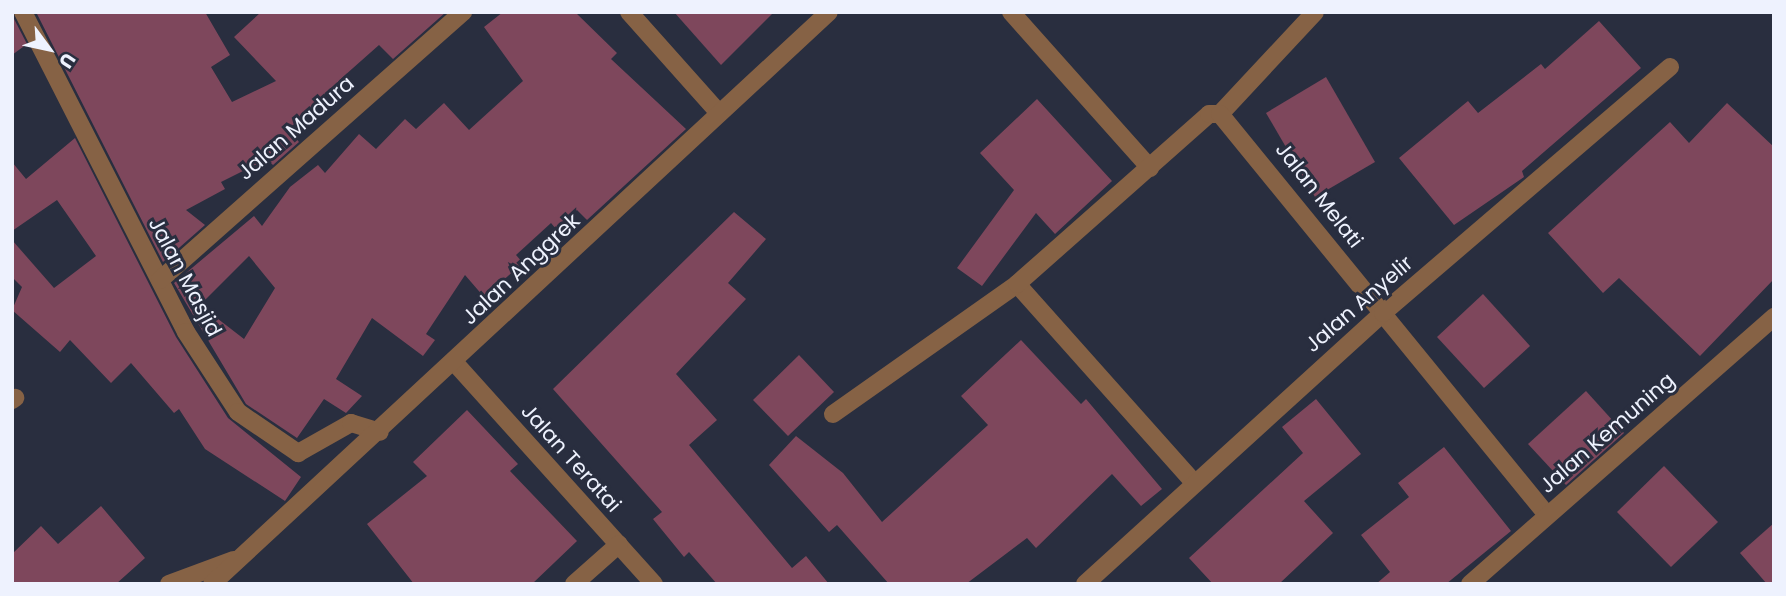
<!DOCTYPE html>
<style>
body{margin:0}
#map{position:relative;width:1786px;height:596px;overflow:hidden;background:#292e3f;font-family:Poppins,sans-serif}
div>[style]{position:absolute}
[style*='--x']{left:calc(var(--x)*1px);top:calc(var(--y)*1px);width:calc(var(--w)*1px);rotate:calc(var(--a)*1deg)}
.building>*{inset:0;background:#7e475c}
.minor>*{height:18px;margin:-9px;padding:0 9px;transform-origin:9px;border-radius:9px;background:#866245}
span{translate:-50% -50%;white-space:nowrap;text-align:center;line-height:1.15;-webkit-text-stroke:6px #292e3f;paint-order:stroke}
.street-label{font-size:21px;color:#eef2fe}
.frame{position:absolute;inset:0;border:14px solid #eef2fe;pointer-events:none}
.north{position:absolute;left:14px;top:14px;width:70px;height:70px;-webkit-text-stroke:5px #292e3f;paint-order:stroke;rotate:123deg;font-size:19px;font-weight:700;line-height:28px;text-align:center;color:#eef2fe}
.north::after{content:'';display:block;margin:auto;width:24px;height:32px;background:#eef2fe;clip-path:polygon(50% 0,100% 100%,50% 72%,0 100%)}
</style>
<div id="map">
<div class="building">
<div style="clip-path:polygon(36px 12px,205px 12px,230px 55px,211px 67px,232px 102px,276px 81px,234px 37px,261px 12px,446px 12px,393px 59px,379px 45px,344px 76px,289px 129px,299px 142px,273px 165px,267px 159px,221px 182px,225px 189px,186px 210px,205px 225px,163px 262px)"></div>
<div style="clip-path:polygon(evenodd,503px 12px,575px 12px,617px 53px,611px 59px,686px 129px,587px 220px,577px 210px,556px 229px,551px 223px,516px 255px,523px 263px,484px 297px,465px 275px,426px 334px,435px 340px,423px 356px,372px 318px,336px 379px,362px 396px,346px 413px,324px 399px,297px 438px,246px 404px,174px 283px,254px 216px,262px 226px,290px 187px,318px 165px,325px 173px,359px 134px,376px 149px,405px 119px,416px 129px,444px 103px,469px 130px,523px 81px,484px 27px,503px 12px,249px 256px,275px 288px,244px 339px,200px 305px,249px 256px)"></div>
<div style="clip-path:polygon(674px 12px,774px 12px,721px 65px)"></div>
<div style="clip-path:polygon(12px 15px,27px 44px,12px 55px)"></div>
<div style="clip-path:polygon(1599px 21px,1641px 68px,1522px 171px,1524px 177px,1454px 225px,1399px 158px,1468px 101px,1478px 113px,1541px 64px,1545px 69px)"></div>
<div style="clip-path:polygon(1326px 77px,1375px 162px,1315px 197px,1266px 113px)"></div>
<div style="clip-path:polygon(1037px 99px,1112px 181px,1055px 234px,1036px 213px,982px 286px,957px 268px,1014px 190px,980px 153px)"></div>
<div style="clip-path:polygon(1727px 103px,1774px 147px,1774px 279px,1700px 356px,1619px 278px,1603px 293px,1548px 233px,1670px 122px,1689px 143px)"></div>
<div style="clip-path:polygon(75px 138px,176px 337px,228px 418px,301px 477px,285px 501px,205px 449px,179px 409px,174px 413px,131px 363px,111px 383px,70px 340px,60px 352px,12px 310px,22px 287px,12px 277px,12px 240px,54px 288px,96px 256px,57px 200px,12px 231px,12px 162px,26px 179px)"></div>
<div style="clip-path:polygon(734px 212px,766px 239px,728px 283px,746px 299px,676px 374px,717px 420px,689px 445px,792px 568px,806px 556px,829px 584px,717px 584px,689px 552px,684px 557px,653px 519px,662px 512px,553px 389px)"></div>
<div style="clip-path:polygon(1483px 294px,1530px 346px,1484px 388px,1437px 337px)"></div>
<div style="clip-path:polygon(1021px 340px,1081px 404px,1086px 399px,1162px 489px,1141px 506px,1112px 474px,1036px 548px,1027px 538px,966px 584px,889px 584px,837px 525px,829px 532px,769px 465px,796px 436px,843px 473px,882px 522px,988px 425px,961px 396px)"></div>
<div style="clip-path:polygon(799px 355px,834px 392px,788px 436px,753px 400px)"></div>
<div style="clip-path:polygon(1586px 391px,1624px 433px,1566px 485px,1528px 444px)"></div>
<div style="clip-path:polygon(1316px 399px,1361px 454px,1304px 501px,1333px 533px,1279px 584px,1213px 584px,1189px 558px,1303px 453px,1282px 427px)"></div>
<div style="clip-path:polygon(467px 410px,518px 464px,510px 471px,577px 541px,532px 584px,414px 584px,367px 524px,427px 476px,413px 462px)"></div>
<div style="clip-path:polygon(1444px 447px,1511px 531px,1446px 584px,1376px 584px,1390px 572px,1361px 535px,1409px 497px,1398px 483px)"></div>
<div style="clip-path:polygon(1664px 466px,1718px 522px,1671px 567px,1617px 512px)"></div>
<div style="clip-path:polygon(101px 506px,145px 558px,116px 584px,12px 584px,12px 554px,41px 526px,58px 544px)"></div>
<div style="clip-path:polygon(1774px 523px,1774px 584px,1767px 584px,1740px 553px)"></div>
</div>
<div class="minor">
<div style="--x:23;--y:12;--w:359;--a:63"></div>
<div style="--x:186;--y:332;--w:95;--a:57"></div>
<div style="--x:238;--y:412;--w:73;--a:34.3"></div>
<div style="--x:298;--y:453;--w:61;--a:-29.5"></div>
<div style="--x:351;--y:423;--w:30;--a:17"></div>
<div style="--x:629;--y:12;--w:135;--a:48.3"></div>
<div style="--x:1011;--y:12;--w:209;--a:48.3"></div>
<div style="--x:1220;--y:114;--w:139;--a:-47"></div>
<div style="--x:160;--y:280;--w:405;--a:-41.5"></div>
<div style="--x:1017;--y:284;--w:266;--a:48.3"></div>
<div style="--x:455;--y:363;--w:297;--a:48"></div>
<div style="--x:12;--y:400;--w:4;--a:-34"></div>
<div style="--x:833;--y:414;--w:225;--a:-35.2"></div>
<div style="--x:1017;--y:284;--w:256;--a:-41.5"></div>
<div style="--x:1209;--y:114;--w:11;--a:0"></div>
<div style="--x:1220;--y:114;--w:517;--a:50.8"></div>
<div style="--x:169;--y:584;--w:69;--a:-20.3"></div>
<div style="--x:212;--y:584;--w:841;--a:-42.83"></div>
<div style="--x:574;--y:584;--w:60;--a:-41.6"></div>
<div style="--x:1085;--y:584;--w:403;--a:-42.3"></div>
<div style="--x:1383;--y:313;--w:378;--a:-40.6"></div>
<div style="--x:1470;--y:584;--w:405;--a:-41.3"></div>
</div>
<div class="street-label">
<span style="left:296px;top:128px;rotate:-41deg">Jalan Madura</span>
<span style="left:1319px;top:195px;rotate:52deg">Jalan Melati</span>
<span style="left:521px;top:269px;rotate:-43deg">Jalan Anggrek</span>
<span style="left:185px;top:277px;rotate:62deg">Jalan Masjid</span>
<span style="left:1359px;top:304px;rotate:-41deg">Jalan Anyelir</span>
<span style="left:1607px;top:433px;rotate:-41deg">Jalan Kemuning</span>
<span style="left:571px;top:458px;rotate:48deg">Jalan Teratai</span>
</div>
<div class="frame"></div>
<div class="north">U</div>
</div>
